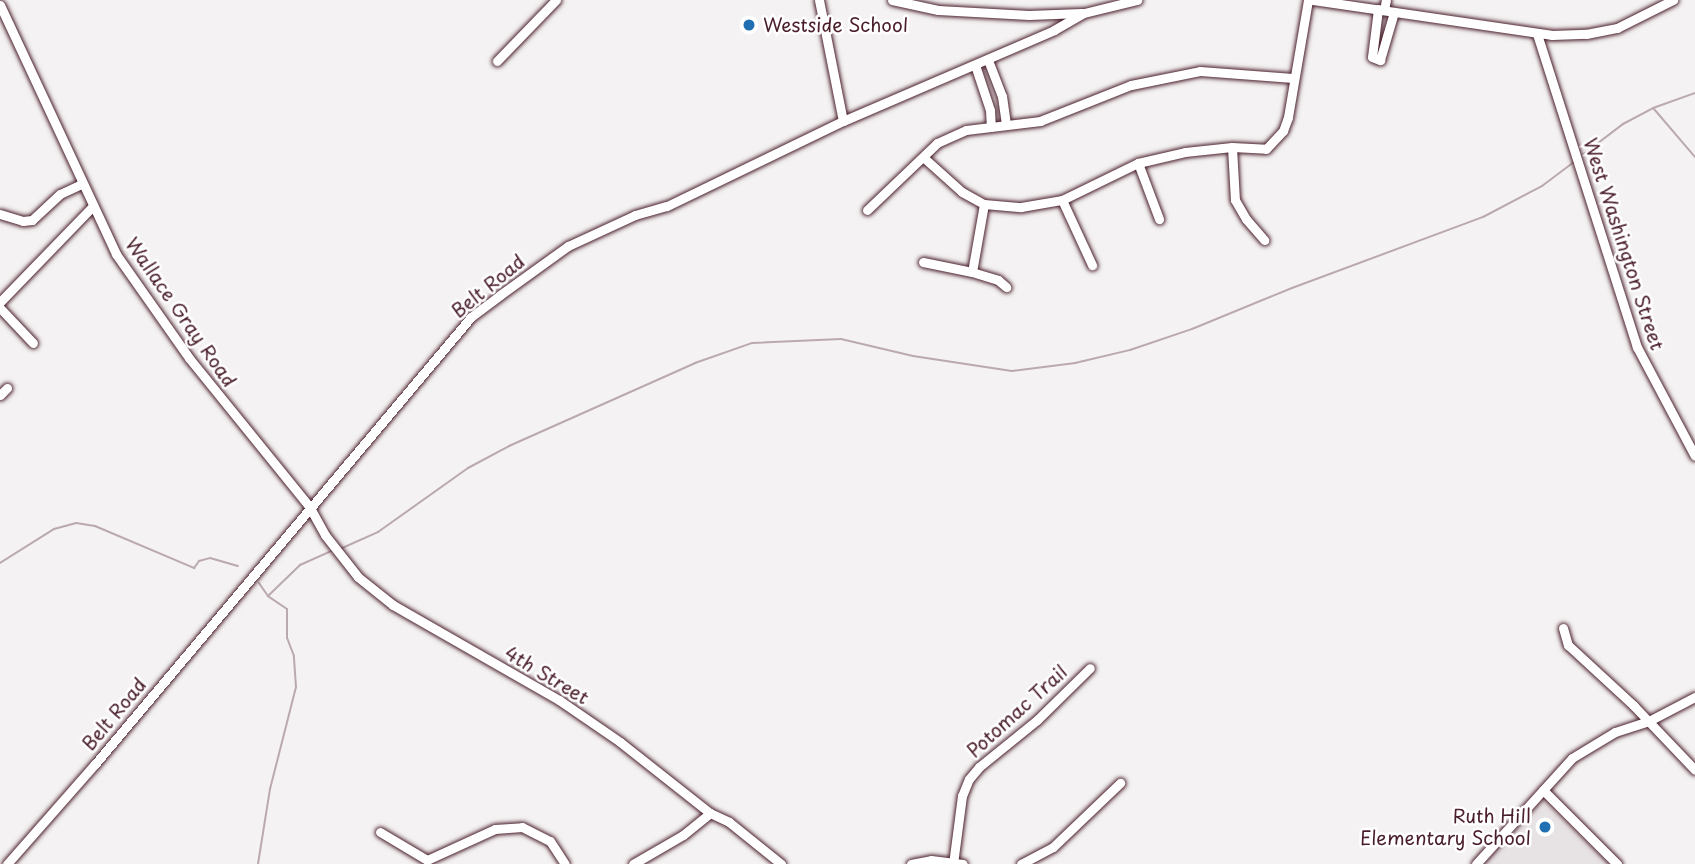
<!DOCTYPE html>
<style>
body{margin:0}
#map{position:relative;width:1695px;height:864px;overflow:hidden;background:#f4f2f2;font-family:"Playpen Sans",sans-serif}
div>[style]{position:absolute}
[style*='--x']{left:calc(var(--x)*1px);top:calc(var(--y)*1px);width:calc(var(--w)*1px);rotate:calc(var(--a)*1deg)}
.built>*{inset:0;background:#e7e2e3}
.stream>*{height:2px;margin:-1px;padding:0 1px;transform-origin:1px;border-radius:1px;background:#baa9ae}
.roads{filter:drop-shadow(0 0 2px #4a1f2b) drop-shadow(0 0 2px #4a1f2b)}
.minor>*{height:9px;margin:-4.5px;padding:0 4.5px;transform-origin:4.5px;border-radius:4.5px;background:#fff}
.dots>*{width:19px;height:19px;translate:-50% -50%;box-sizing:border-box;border:4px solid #fff;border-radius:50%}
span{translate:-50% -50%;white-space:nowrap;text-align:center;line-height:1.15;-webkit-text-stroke:5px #fff;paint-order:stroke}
.poi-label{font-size:19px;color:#4a1f2b}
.left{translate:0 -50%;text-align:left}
.right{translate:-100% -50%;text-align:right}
.street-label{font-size:19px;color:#4a1f2b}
</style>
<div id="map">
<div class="built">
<div style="clip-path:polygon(1543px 801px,1609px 864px,1484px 864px)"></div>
</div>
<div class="stream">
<div style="--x:1654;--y:109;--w:63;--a:49.5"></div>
<div style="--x:1581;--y:156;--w:53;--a:-37.3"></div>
<div style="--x:1623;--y:124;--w:34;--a:-28"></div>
<div style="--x:1653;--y:108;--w:45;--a:-19.7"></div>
<div style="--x:340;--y:549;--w:42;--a:-24.1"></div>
<div style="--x:378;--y:532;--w:110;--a:-35.4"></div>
<div style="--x:468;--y:468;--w:47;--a:-28.2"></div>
<div style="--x:509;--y:446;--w:204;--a:-24"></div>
<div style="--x:695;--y:363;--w:60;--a:-19.3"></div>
<div style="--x:752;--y:343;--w:89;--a:-2.6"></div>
<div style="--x:841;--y:339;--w:74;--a:13.3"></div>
<div style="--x:913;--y:356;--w:100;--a:8.6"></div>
<div style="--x:1012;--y:371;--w:64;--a:-7.2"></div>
<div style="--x:1075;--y:363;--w:57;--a:-13.3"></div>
<div style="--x:1130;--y:350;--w:65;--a:-18.7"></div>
<div style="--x:1192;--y:329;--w:108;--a:-22.3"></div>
<div style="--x:1292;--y:288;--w:204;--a:-20.4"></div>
<div style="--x:1483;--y:217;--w:67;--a:-27.7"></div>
<div style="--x:1542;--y:186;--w:40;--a:-37"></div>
<div style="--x:0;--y:563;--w:64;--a:-32.2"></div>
<div style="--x:54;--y:529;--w:23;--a:-15"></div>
<div style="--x:76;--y:523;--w:19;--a:9"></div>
<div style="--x:95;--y:526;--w:108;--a:23"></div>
<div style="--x:194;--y:568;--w:9;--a:-54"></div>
<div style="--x:199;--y:561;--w:11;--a:-15"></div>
<div style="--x:210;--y:558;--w:29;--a:16"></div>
<div style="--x:268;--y:596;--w:45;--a:-44.1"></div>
<div style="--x:300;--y:565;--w:37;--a:-24"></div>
<div style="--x:258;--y:864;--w:76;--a:-80.9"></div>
<div style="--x:270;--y:789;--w:105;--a:-75.7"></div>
<div style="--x:296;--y:687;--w:31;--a:-94"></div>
<div style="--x:294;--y:656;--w:19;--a:-111"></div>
<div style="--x:287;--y:638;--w:29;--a:-90"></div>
<div style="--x:287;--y:609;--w:23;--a:-146"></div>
<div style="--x:268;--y:596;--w:16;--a:-125"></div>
</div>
<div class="roads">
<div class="minor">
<div style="--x:819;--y:0;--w:123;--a:78.8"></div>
<div style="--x:892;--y:0;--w:47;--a:12.3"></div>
<div style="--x:938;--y:10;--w:91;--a:3.1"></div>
<div style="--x:1029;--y:15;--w:52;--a:-2.2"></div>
<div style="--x:1313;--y:0;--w:242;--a:8.3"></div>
<div style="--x:1552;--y:35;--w:34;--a:-2"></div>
<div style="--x:1586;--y:34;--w:32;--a:-11"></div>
<div style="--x:1617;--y:28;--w:63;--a:-26.6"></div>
<div style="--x:0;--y:5;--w:275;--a:65"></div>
<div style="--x:116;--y:254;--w:127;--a:54.9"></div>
<div style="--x:189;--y:358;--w:191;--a:51"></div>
<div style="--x:309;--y:506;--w:33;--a:61"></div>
<div style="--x:325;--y:535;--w:53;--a:51.8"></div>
<div style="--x:358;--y:577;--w:45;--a:38.7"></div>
<div style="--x:393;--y:605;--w:191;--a:29.8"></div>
<div style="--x:559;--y:700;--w:74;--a:34.5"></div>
<div style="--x:620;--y:742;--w:115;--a:38.3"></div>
<div style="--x:710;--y:813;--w:21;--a:25"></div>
<div style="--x:729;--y:822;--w:67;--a:38.9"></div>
<div style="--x:1378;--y:9;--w:48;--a:97.1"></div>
<div style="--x:1372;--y:57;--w:9;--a:21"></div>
<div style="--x:1380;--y:60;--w:50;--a:-73.7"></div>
<div style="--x:1384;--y:10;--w:10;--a:-79"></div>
<div style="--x:1537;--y:34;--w:329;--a:72.3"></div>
<div style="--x:1637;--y:347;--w:123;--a:62"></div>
<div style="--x:988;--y:60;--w:39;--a:69"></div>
<div style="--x:1002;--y:96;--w:28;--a:82"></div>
<div style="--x:497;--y:61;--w:85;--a:-46"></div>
<div style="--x:975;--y:65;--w:47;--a:71.6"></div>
<div style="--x:990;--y:110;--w:17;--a:87"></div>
<div style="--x:1232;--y:147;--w:53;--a:86.8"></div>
<div style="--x:1235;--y:200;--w:22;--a:60"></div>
<div style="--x:1246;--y:219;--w:28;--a:49"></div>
<div style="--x:923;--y:157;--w:52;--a:41.9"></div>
<div style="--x:962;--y:192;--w:25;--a:29"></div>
<div style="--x:984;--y:204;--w:37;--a:5"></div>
<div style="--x:1021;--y:207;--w:42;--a:-9.7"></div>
<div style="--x:1062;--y:200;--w:85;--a:-26"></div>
<div style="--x:1138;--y:163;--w:48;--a:-13.2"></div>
<div style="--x:1185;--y:152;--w:47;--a:-6.1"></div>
<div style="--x:1232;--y:147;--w:34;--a:3"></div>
<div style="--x:1266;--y:149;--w:25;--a:-47"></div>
<div style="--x:1283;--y:131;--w:15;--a:-70"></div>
<div style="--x:1288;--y:117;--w:119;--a:-80.3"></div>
<div style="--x:1138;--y:163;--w:60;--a:69.4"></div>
<div style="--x:1062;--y:200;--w:72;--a:65.2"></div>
<div style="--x:867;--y:210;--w:97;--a:-43.7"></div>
<div style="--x:937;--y:143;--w:32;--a:-24"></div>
<div style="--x:966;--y:130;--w:75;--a:-6.9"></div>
<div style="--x:1040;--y:121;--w:98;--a:-21.6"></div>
<div style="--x:1131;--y:85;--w:70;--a:-11.5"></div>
<div style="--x:1200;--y:71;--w:93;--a:4.3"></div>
<div style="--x:0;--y:214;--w:24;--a:17"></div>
<div style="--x:23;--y:221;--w:9;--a:-6"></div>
<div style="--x:32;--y:220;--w:38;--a:-43"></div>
<div style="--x:60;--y:194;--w:23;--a:-25"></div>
<div style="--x:923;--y:262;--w:50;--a:11.5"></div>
<div style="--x:972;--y:272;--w:27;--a:17"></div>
<div style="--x:998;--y:280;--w:11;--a:41"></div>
<div style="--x:972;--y:272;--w:69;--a:-80"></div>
<div style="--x:0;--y:302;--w:132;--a:-45.9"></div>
<div style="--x:0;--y:308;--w:48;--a:46.7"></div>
<div style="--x:0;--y:395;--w:10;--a:-45"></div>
<div style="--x:1563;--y:628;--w:18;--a:74"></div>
<div style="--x:1568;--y:645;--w:90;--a:42.7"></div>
<div style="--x:1634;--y:706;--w:88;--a:46.4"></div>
<div style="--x:1543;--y:790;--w:105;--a:45"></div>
<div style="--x:380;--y:832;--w:55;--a:30.8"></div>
<div style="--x:427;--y:860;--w:75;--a:-24.5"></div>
<div style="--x:495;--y:829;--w:27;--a:-4"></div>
<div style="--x:522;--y:827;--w:31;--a:27"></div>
<div style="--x:550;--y:841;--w:27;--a:57"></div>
<div style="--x:7;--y:864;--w:133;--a:-48.7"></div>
<div style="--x:95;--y:764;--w:584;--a:-49.93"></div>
<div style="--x:471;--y:317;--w:36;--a:-37"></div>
<div style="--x:500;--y:295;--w:84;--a:-35.8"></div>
<div style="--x:568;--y:246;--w:74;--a:-24.8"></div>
<div style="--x:635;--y:215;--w:33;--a:-16"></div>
<div style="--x:667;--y:206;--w:195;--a:-25.8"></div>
<div style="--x:843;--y:121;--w:230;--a:-23.3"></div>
<div style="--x:1054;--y:30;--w:34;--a:-30"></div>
<div style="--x:1084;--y:13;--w:55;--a:-13.8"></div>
<div style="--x:633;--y:864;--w:58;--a:-30.1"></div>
<div style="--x:683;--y:835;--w:35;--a:-39"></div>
<div style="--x:911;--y:864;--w:20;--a:-11"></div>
<div style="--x:931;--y:860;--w:32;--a:7"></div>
<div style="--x:953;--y:864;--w:69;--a:-82.5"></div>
<div style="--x:962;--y:796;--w:18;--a:-68"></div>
<div style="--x:969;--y:779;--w:16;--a:-50"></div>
<div style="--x:979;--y:767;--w:75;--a:-39"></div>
<div style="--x:1037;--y:720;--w:74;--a:-44.5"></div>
<div style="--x:1021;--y:864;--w:36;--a:-28"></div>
<div style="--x:1053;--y:847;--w:93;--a:-43.7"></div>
<div style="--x:1476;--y:864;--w:143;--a:-47.8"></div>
<div style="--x:1572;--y:758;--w:50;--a:-31.2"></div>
<div style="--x:1615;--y:732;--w:36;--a:-18"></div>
<div style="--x:1649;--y:721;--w:52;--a:-27.6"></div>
</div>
</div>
<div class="dots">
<div style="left:749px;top:25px;background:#1f6fb2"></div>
<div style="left:1545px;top:827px;background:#1f6fb2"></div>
</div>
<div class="poi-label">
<span class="left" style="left:763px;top:25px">Westside School</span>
<span class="right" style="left:1531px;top:827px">Ruth Hill<br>Elementary School</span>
</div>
<div class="street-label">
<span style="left:1624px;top:244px;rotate:72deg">West Washington Street</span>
<span style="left:488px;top:286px;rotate:-39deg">Belt Road</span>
<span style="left:181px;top:312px;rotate:55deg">Wallace Gray Road</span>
<span style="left:547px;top:675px;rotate:31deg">4th Street</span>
<span style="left:1017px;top:711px;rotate:-42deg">Potomac Trail</span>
<span style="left:114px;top:714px;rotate:-50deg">Belt Road</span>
</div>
</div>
